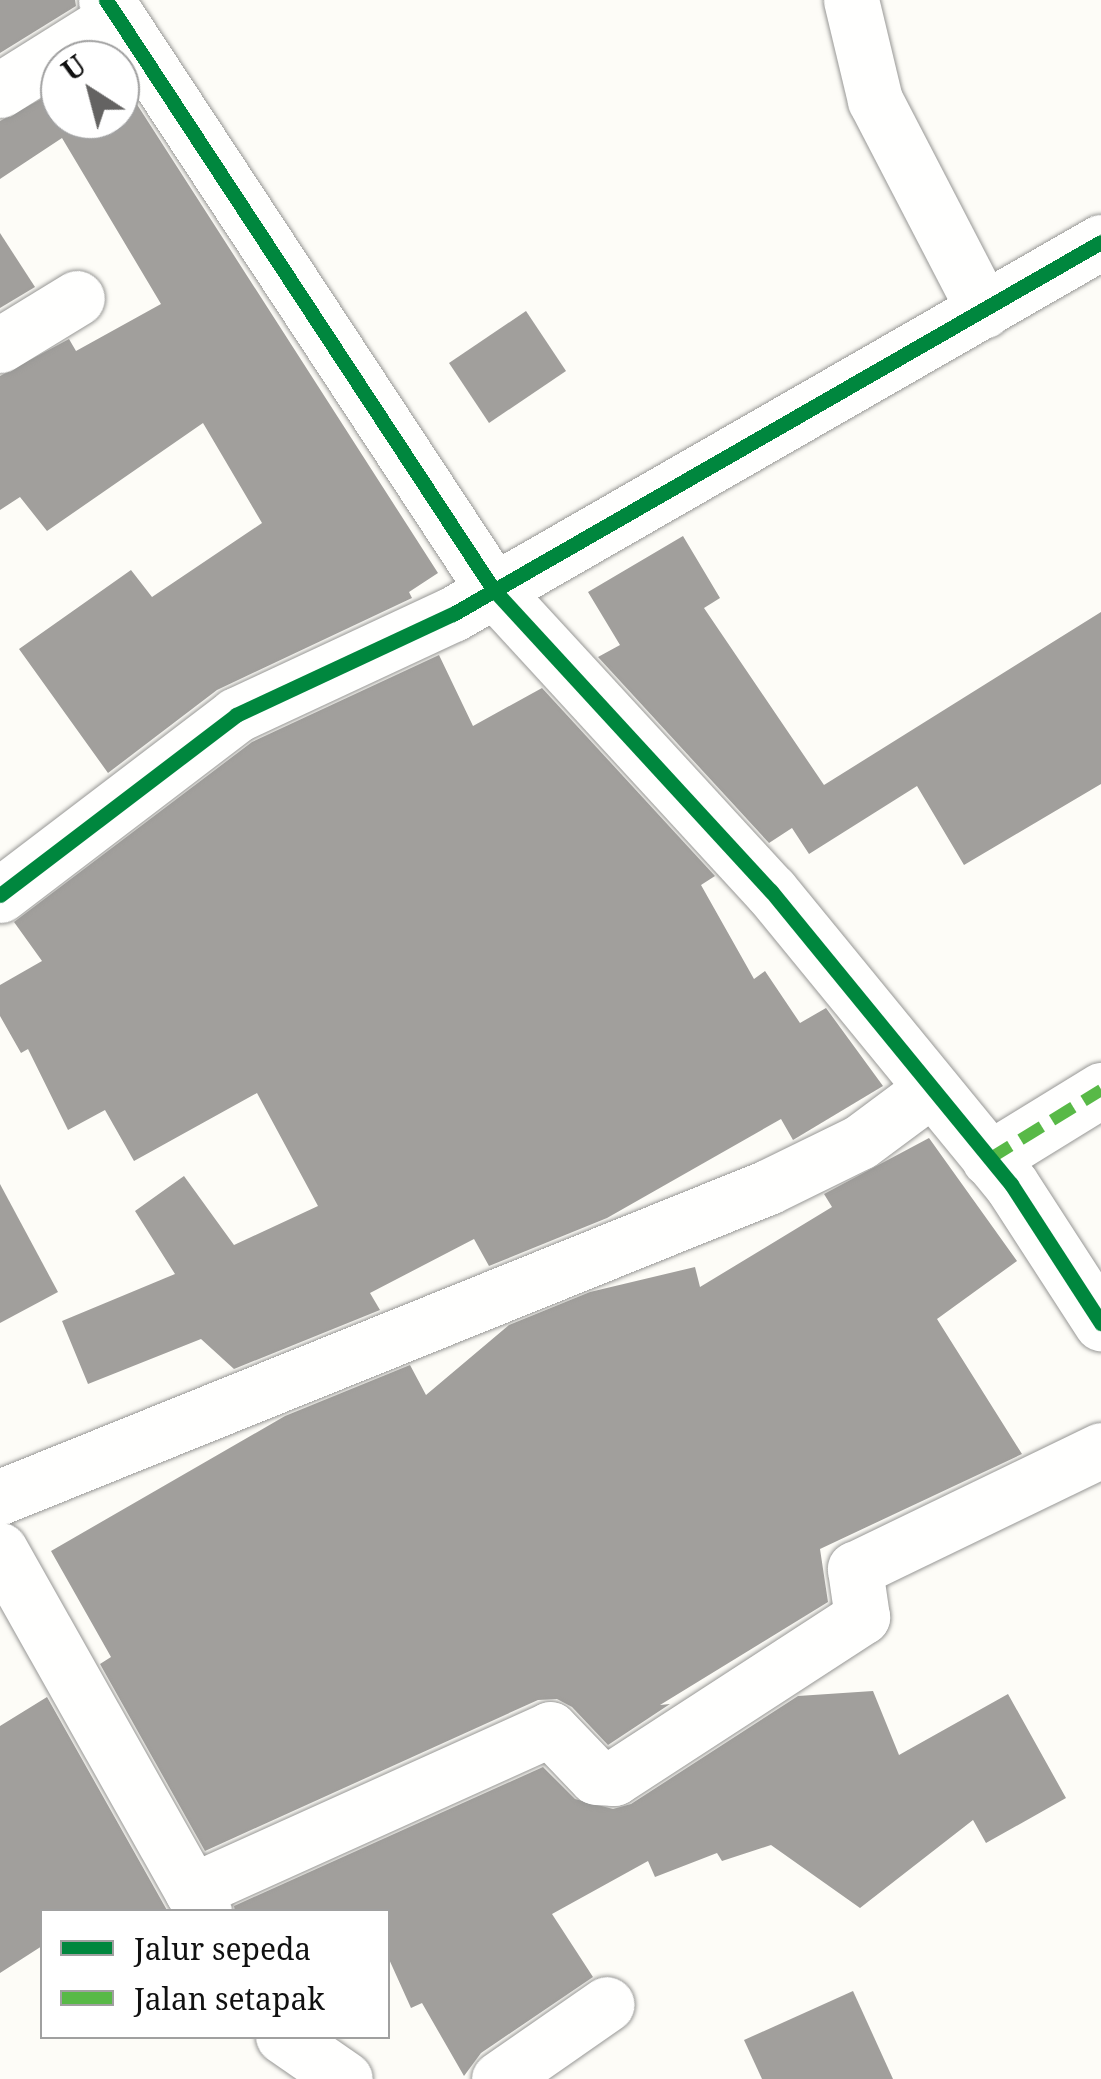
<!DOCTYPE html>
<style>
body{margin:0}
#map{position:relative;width:1101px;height:2079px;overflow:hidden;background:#fdfcf7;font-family:"Noto Serif",serif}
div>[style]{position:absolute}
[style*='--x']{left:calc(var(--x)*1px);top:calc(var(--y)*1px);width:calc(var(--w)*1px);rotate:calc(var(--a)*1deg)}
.building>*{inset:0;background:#a19f9c}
.roads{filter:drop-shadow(0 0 2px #979795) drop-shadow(0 0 2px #979795)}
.minor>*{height:55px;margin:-27.5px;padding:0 27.5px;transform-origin:27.5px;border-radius:27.5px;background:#fffffe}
.quiet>*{height:12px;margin-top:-6px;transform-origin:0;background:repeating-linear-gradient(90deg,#58b947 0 25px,transparent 0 37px)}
.cycleway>*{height:15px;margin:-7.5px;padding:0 7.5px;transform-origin:7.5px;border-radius:7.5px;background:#00873e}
span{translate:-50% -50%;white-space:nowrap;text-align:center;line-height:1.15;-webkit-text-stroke:10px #fff;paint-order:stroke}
.legend{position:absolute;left:40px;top:1909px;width:350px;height:130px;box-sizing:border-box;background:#fff;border:2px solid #a0a0a0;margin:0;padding:12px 18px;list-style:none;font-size:30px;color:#111}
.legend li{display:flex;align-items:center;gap:20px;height:50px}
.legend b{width:50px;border:2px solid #a0a0a0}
.north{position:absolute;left:40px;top:40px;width:100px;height:100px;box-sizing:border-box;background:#fff;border:2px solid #a0a0a0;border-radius:50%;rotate:324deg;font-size:28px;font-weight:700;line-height:40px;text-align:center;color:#111}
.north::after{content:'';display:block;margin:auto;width:35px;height:45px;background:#646362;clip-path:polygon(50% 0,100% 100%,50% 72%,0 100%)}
</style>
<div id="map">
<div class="building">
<div style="clip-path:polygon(0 0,75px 0,76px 6px,0 53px)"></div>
<div style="clip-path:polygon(120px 78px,438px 573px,409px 592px,412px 598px,217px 690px,108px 773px,19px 649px,131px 570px,152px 597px,262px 523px,203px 423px,47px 531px,20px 497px,0 510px,0 376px,69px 339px,76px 351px,161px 304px,62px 138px,0 179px,0 121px,60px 89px,60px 120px,120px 120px)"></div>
<div style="clip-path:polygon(0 233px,35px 287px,0 308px)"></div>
<div style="clip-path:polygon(526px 311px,566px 371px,489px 423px,449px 363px)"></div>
<div style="clip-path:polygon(683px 536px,720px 598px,704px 608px,824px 785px,1101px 612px,1101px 784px,964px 865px,917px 786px,809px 854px,792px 828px,769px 843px,598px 657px,620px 645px,588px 592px)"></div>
<div style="clip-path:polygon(439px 655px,473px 726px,542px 688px,715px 876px,701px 885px,754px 979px,765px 971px,800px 1023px,826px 1008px,883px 1086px,793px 1140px,781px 1119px,607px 1218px,489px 1266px,474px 1239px,370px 1293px,380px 1310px,234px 1369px,201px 1339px,88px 1384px,62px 1321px,175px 1274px,135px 1211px,184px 1176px,234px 1245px,318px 1206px,257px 1093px,134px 1161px,105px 1110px,68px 1130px,28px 1049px,21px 1053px,0 1016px,0 985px,42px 961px,14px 922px,252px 742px)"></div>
<div style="clip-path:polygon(929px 1138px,1017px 1261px,937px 1319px,1022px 1454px,820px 1549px,828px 1602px,660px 1705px,670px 1704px,608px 1745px,572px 1707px,557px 1699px,538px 1700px,205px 1851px,100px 1664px,111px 1657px,51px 1551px,285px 1416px,410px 1365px,426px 1395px,509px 1325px,590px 1292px,695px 1267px,700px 1287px,832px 1207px,824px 1194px)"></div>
<div style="clip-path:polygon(0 1184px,58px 1292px,0 1323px)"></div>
<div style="clip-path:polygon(873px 1691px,899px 1755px,1008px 1694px,1066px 1798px,986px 1843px,973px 1820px,860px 1908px,771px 1845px,722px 1861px,717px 1853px,655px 1877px,648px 1861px,552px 1914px,593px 1977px,481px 2053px,464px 2076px,422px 2003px,411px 2008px,388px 1957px,388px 1912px,235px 1912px,234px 1906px,543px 1767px,575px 1799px,613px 1809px,631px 1804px,798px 1696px)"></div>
<div style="clip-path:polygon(47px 1697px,168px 1912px,42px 1912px,42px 1946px,0 1973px,0 1726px)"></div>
<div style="clip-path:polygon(853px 1991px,893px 2079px,762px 2079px,744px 2040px)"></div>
</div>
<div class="roads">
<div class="minor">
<div style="--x:106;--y:0;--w:705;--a:56.69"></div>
<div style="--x:493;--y:589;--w:410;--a:47.4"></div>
<div style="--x:771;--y:891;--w:379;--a:50.7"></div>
<div style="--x:1011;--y:1184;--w:166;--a:57.1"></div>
<div style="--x:851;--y:0;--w:103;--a:76.5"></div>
<div style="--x:875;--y:100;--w:237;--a:62.6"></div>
<div style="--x:0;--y:90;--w:138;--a:-32"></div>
<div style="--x:0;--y:345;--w:90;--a:-31.4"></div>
<div style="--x:0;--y:895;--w:297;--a:-37.3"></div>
<div style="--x:236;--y:715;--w:239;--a:-25"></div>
<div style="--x:453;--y:614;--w:747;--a:-29.86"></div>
<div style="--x:989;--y:1159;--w:132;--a:-31.6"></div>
<div style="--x:0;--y:1497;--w:828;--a:-21.98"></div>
<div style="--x:768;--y:1187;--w:102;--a:-26.1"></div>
<div style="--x:860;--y:1142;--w:87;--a:-36.6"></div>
<div style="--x:0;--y:1550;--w:416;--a:60.6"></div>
<div style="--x:192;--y:1891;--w:393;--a:-24.3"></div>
<div style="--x:550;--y:1729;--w:66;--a:46.2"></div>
<div style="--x:596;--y:1777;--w:18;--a:3"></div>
<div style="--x:614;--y:1778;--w:296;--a:-33"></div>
<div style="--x:862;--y:1617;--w:49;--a:-98.3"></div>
<div style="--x:855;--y:1569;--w:273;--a:-25.8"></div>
<div style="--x:283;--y:2036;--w:75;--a:34.7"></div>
<div style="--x:499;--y:2079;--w:131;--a:-34.8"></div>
</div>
</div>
<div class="quiet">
<div style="--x:989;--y:1159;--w:132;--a:-31.6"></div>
</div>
<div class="cycleway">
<div style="--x:106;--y:0;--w:705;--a:56.69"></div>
<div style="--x:493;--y:589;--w:410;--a:47.4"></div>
<div style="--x:771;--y:891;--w:379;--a:50.7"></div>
<div style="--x:1011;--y:1184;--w:166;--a:57.1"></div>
<div style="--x:0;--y:895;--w:297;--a:-37.3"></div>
<div style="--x:236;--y:715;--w:239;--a:-25"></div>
<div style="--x:453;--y:614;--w:747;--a:-29.86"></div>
</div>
<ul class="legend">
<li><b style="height:12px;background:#00873e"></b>Jalur sepeda</li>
<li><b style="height:12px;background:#58b947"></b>Jalan setapak</li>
</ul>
<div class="north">U</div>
</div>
